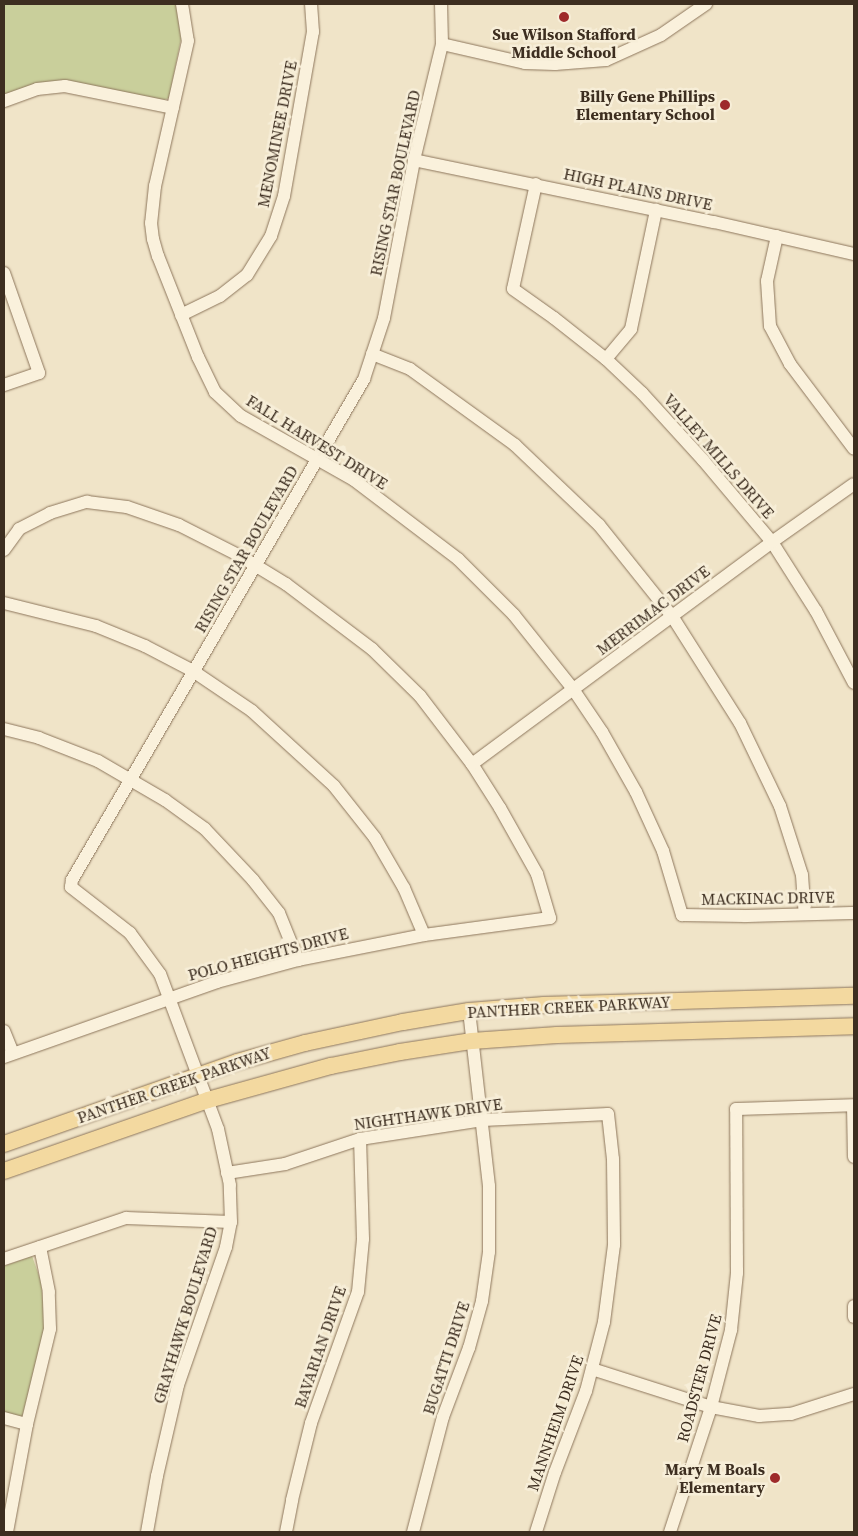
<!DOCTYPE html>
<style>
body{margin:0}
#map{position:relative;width:858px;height:1536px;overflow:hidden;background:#f0e4c8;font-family:"Source Serif 4",serif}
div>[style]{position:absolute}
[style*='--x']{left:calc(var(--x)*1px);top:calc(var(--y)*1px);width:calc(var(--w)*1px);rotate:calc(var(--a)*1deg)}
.green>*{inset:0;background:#c9cf9b}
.roads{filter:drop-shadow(0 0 1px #8d765c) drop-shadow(0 0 1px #8d765c)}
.minor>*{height:12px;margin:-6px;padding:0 6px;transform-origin:6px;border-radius:6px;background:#faf1dc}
.major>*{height:16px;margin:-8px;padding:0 8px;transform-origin:8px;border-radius:8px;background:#f3d9a0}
.dots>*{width:14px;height:14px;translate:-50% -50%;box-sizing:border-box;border:2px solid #f7eed8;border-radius:50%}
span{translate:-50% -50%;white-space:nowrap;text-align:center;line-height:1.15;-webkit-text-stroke:5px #f7eed8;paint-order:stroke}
.poi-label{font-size:16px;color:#3d2e20;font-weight:700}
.right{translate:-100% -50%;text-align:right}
.street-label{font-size:16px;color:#3d2e20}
.frame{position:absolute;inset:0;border:5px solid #3d2e20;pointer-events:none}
</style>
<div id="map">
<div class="green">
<div style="clip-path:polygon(4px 4px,177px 4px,181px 39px,169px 98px,164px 100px,87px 85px,4px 96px)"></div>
<div style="clip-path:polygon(32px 1256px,41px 1281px,45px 1325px,22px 1418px,4px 1414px,4px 1266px)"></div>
</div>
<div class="roads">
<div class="minor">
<div style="--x:182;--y:4;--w:37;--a:81"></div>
<div style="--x:188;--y:41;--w:149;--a:102.8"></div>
<div style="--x:155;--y:186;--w:37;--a:96"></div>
<div style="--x:151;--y:223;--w:16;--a:83"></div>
<div style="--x:153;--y:239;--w:18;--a:74"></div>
<div style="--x:158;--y:256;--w:109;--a:68.4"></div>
<div style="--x:198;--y:357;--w:39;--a:64"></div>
<div style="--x:215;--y:392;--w:35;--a:43"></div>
<div style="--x:241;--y:416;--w:130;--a:29.5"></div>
<div style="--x:354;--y:480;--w:131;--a:37.2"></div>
<div style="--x:458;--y:559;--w:79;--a:45"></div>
<div style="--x:514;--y:615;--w:95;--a:51.4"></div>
<div style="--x:573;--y:689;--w:52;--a:56"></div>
<div style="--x:602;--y:732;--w:69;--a:60.5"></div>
<div style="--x:636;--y:792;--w:65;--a:65.4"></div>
<div style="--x:663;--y:851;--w:67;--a:73.5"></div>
<div style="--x:682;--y:915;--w:63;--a:0.9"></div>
<div style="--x:745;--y:916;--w:109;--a:-1.6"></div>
<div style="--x:442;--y:44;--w:85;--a:12.9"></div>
<div style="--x:525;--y:63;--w:30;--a:2"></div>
<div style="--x:555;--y:64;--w:51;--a:-4.5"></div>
<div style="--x:606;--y:60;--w:60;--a:-24.4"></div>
<div style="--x:661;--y:35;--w:55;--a:-34.6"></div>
<div style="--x:4;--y:101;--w:35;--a:-20"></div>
<div style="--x:37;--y:89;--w:28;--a:-6"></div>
<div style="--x:65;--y:86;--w:110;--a:11.5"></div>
<div style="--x:414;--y:160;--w:306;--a:11.7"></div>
<div style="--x:714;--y:222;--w:144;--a:12.9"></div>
<div style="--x:536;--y:184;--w:107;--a:102.4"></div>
<div style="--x:513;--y:289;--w:50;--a:35.3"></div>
<div style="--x:554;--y:318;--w:66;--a:38.3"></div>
<div style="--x:606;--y:359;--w:50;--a:43.4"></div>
<div style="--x:642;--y:393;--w:91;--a:47.7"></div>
<div style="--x:703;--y:460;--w:107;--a:49.9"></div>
<div style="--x:772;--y:542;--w:82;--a:57.5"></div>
<div style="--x:816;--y:611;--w:81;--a:62.2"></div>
<div style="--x:777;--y:236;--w:46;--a:102.5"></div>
<div style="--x:767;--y:281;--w:45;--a:86.2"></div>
<div style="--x:770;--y:326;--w:43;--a:62.2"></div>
<div style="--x:790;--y:364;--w:106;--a:53"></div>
<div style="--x:4;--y:273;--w:106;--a:70.7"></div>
<div style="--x:39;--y:373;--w:37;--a:161"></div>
<div style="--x:181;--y:315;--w:43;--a:-26"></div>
<div style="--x:220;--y:296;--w:34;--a:-38"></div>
<div style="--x:247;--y:275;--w:46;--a:-58.4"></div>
<div style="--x:271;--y:236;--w:42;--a:-72"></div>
<div style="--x:284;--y:196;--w:167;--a:-80"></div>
<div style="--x:313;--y:32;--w:28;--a:-94"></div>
<div style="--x:372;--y:354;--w:41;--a:21.5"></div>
<div style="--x:410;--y:369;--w:130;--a:35.9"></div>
<div style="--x:515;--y:445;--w:116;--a:43.6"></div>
<div style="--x:599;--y:525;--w:117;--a:51.3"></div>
<div style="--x:672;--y:616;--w:127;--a:57.6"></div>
<div style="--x:740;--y:723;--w:92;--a:64.3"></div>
<div style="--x:780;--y:806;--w:72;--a:72.3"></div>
<div style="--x:802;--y:875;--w:39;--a:86"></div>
<div style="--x:606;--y:359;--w:39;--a:-50"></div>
<div style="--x:631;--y:329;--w:122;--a:-78.1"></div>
<div style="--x:4;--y:550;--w:26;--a:-54"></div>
<div style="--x:19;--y:529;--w:35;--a:-27"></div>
<div style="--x:50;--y:513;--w:39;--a:-17"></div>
<div style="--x:87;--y:502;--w:40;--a:7.1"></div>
<div style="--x:127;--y:507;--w:55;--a:19.1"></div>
<div style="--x:179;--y:525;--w:68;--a:26.9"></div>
<div style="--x:240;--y:556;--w:54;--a:31.3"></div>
<div style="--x:286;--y:584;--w:108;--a:37.1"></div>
<div style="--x:372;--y:649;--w:67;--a:44.4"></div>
<div style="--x:420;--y:696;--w:86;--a:52.6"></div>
<div style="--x:472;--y:764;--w:52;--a:57.5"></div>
<div style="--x:500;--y:808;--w:76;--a:60.7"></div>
<div style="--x:537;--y:874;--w:46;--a:73.5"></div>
<div style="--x:550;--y:918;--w:127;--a:172.3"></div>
<div style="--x:424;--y:935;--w:128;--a:168.8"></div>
<div style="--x:298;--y:960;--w:84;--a:164.8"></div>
<div style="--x:217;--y:982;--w:226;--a:160.6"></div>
<div style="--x:4;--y:603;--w:95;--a:14"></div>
<div style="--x:96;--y:626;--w:53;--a:22.2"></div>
<div style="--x:145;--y:646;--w:54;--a:27.5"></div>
<div style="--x:193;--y:671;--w:71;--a:34.1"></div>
<div style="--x:252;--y:711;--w:111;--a:42.4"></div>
<div style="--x:334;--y:786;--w:66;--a:51.7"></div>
<div style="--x:375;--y:838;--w:58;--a:59.9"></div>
<div style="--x:404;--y:888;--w:51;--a:66.9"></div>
<div style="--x:4;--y:729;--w:36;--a:14"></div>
<div style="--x:39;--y:738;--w:63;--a:21.3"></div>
<div style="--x:98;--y:761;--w:78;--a:30.2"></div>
<div style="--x:165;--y:800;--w:49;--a:35.9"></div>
<div style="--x:205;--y:829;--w:70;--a:46.7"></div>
<div style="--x:253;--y:880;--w:42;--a:51.8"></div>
<div style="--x:279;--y:913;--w:51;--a:68"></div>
<div style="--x:472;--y:764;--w:373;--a:-36.5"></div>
<div style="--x:772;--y:542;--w:100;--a:-35.3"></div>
<div style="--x:4;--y:1031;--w:24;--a:68"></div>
<div style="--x:853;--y:1106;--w:51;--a:88.9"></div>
<div style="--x:227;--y:1173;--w:59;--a:-8.8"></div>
<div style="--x:285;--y:1164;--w:79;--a:-18.4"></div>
<div style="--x:360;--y:1139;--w:124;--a:-8.8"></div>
<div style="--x:483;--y:1120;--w:125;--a:-2.7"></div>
<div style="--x:608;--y:1114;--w:45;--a:83.7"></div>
<div style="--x:613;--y:1159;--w:86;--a:89.3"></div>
<div style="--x:614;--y:1245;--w:78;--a:97.4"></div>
<div style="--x:604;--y:1322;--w:71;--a:104.6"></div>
<div style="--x:586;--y:1391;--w:87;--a:110.9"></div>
<div style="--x:555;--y:1472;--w:63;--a:107.6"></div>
<div style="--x:4;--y:1259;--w:129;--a:-18.6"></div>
<div style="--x:126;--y:1218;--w:105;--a:2.2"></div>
<div style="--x:854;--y:1306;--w:11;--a:90"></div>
<div style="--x:592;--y:1369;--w:125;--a:17.7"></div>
<div style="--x:711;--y:1407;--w:49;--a:10.6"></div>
<div style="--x:759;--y:1416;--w:32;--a:-4"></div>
<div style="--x:791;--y:1414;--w:66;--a:-17.6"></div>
<div style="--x:4;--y:1418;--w:24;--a:15"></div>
<div style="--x:7;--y:1532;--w:110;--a:-79.5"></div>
<div style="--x:27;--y:1424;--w:98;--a:-76.4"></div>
<div style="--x:50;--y:1329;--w:37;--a:-92"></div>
<div style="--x:49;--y:1292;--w:46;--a:-101.3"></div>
<div style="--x:147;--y:1532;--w:57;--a:-79.9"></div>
<div style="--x:157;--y:1476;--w:93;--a:-77"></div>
<div style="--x:178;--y:1385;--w:146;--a:-70.8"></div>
<div style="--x:226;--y:1247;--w:25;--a:-79"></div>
<div style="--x:231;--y:1222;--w:37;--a:-92"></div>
<div style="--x:230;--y:1185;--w:57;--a:-102.1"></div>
<div style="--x:218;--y:1129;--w:165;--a:-110.5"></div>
<div style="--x:160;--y:974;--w:51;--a:-126.2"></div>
<div style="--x:130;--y:933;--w:75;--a:-142.1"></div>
<div style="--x:71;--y:887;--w:7;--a:-82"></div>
<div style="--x:72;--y:880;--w:580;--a:-59.76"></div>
<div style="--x:364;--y:379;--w:64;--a:-71.8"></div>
<div style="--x:384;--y:318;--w:161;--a:-79.2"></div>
<div style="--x:414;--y:160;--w:119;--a:-76.4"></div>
<div style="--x:442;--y:44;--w:40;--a:-91.4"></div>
<div style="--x:286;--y:1532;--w:33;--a:-79"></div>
<div style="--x:292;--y:1500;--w:79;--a:-76.1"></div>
<div style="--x:311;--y:1423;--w:139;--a:-70.3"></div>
<div style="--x:358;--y:1292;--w:53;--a:-84.6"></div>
<div style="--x:363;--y:1239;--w:100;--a:-91.7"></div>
<div style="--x:413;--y:1532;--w:119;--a:-75.4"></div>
<div style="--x:443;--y:1417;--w:74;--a:-69.4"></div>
<div style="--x:469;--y:1348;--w:49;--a:-74.5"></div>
<div style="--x:482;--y:1301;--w:49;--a:-81.9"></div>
<div style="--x:489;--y:1252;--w:66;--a:-90"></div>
<div style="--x:489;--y:1186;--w:176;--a:-96.5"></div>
<div style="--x:670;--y:1532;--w:132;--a:-71.8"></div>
<div style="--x:711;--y:1407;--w:80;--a:-75.4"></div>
<div style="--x:731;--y:1330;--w:57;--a:-84"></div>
<div style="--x:737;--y:1273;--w:164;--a:-90.3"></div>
<div style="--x:736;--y:1109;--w:118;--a:-1.9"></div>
</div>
<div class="major">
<div style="--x:4;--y:1144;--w:247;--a:-19.4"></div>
<div style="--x:237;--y:1062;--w:71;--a:-15.6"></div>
<div style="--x:305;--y:1043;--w:100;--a:-12.1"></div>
<div style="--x:403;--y:1022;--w:67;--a:-9.5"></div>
<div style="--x:469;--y:1011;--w:75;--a:-4.6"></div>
<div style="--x:544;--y:1005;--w:310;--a:-1.7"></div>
<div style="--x:4;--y:1171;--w:216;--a:-19.2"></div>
<div style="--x:208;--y:1100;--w:128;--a:-15.5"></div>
<div style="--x:331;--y:1066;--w:70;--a:-11.5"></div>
<div style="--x:400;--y:1052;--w:73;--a:-8.7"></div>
<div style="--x:472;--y:1041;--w:85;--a:-4"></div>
<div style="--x:557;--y:1035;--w:297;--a:-1.7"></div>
</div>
</div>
<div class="dots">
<div style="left:564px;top:17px;background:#9e2a2b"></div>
<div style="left:725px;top:105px;background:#9e2a2b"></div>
<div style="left:775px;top:1478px;background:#9e2a2b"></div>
</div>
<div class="poi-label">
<span style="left:564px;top:43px">Sue Wilson Stafford<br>Middle School</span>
<span class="right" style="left:715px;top:105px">Billy Gene Phillips<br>Elementary School</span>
<span class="right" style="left:765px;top:1478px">Mary M Boals<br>Elementary</span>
</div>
<div class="street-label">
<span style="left:277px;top:134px;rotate:-79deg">MENOMINEE DRIVE</span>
<span style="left:395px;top:183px;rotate:-78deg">RISING STAR BOULEVARD</span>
<span style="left:638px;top:189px;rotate:12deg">HIGH PLAINS DRIVE</span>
<span style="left:317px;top:442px;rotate:32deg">FALL HARVEST DRIVE</span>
<span style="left:719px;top:456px;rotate:49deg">VALLEY MILLS DRIVE</span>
<span style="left:246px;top:549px;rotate:-60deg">RISING STAR BOULEVARD</span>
<span style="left:653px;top:610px;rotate:-37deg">MERRIMAC DRIVE</span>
<span style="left:768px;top:898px;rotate:-1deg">MACKINAC DRIVE</span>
<span style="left:268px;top:954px;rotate:-15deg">POLO HEIGHTS DRIVE</span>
<span style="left:569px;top:1007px;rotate:-3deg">PANTHER CREEK PARKWAY</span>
<span style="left:174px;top:1085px;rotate:-19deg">PANTHER CREEK PARKWAY</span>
<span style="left:428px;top:1114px;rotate:-8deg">NIGHTHAWK DRIVE</span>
<span style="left:185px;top:1315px;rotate:-73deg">GRAYHAWK BOULEVARD</span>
<span style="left:320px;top:1347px;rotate:-71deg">BAVARIAN DRIVE</span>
<span style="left:446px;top:1358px;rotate:-72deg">BUGATTI DRIVE</span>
<span style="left:699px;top:1378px;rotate:-75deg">ROADSTER DRIVE</span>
<span style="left:555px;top:1423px;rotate:-71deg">MANNHEIM DRIVE</span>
</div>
<div class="frame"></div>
</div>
